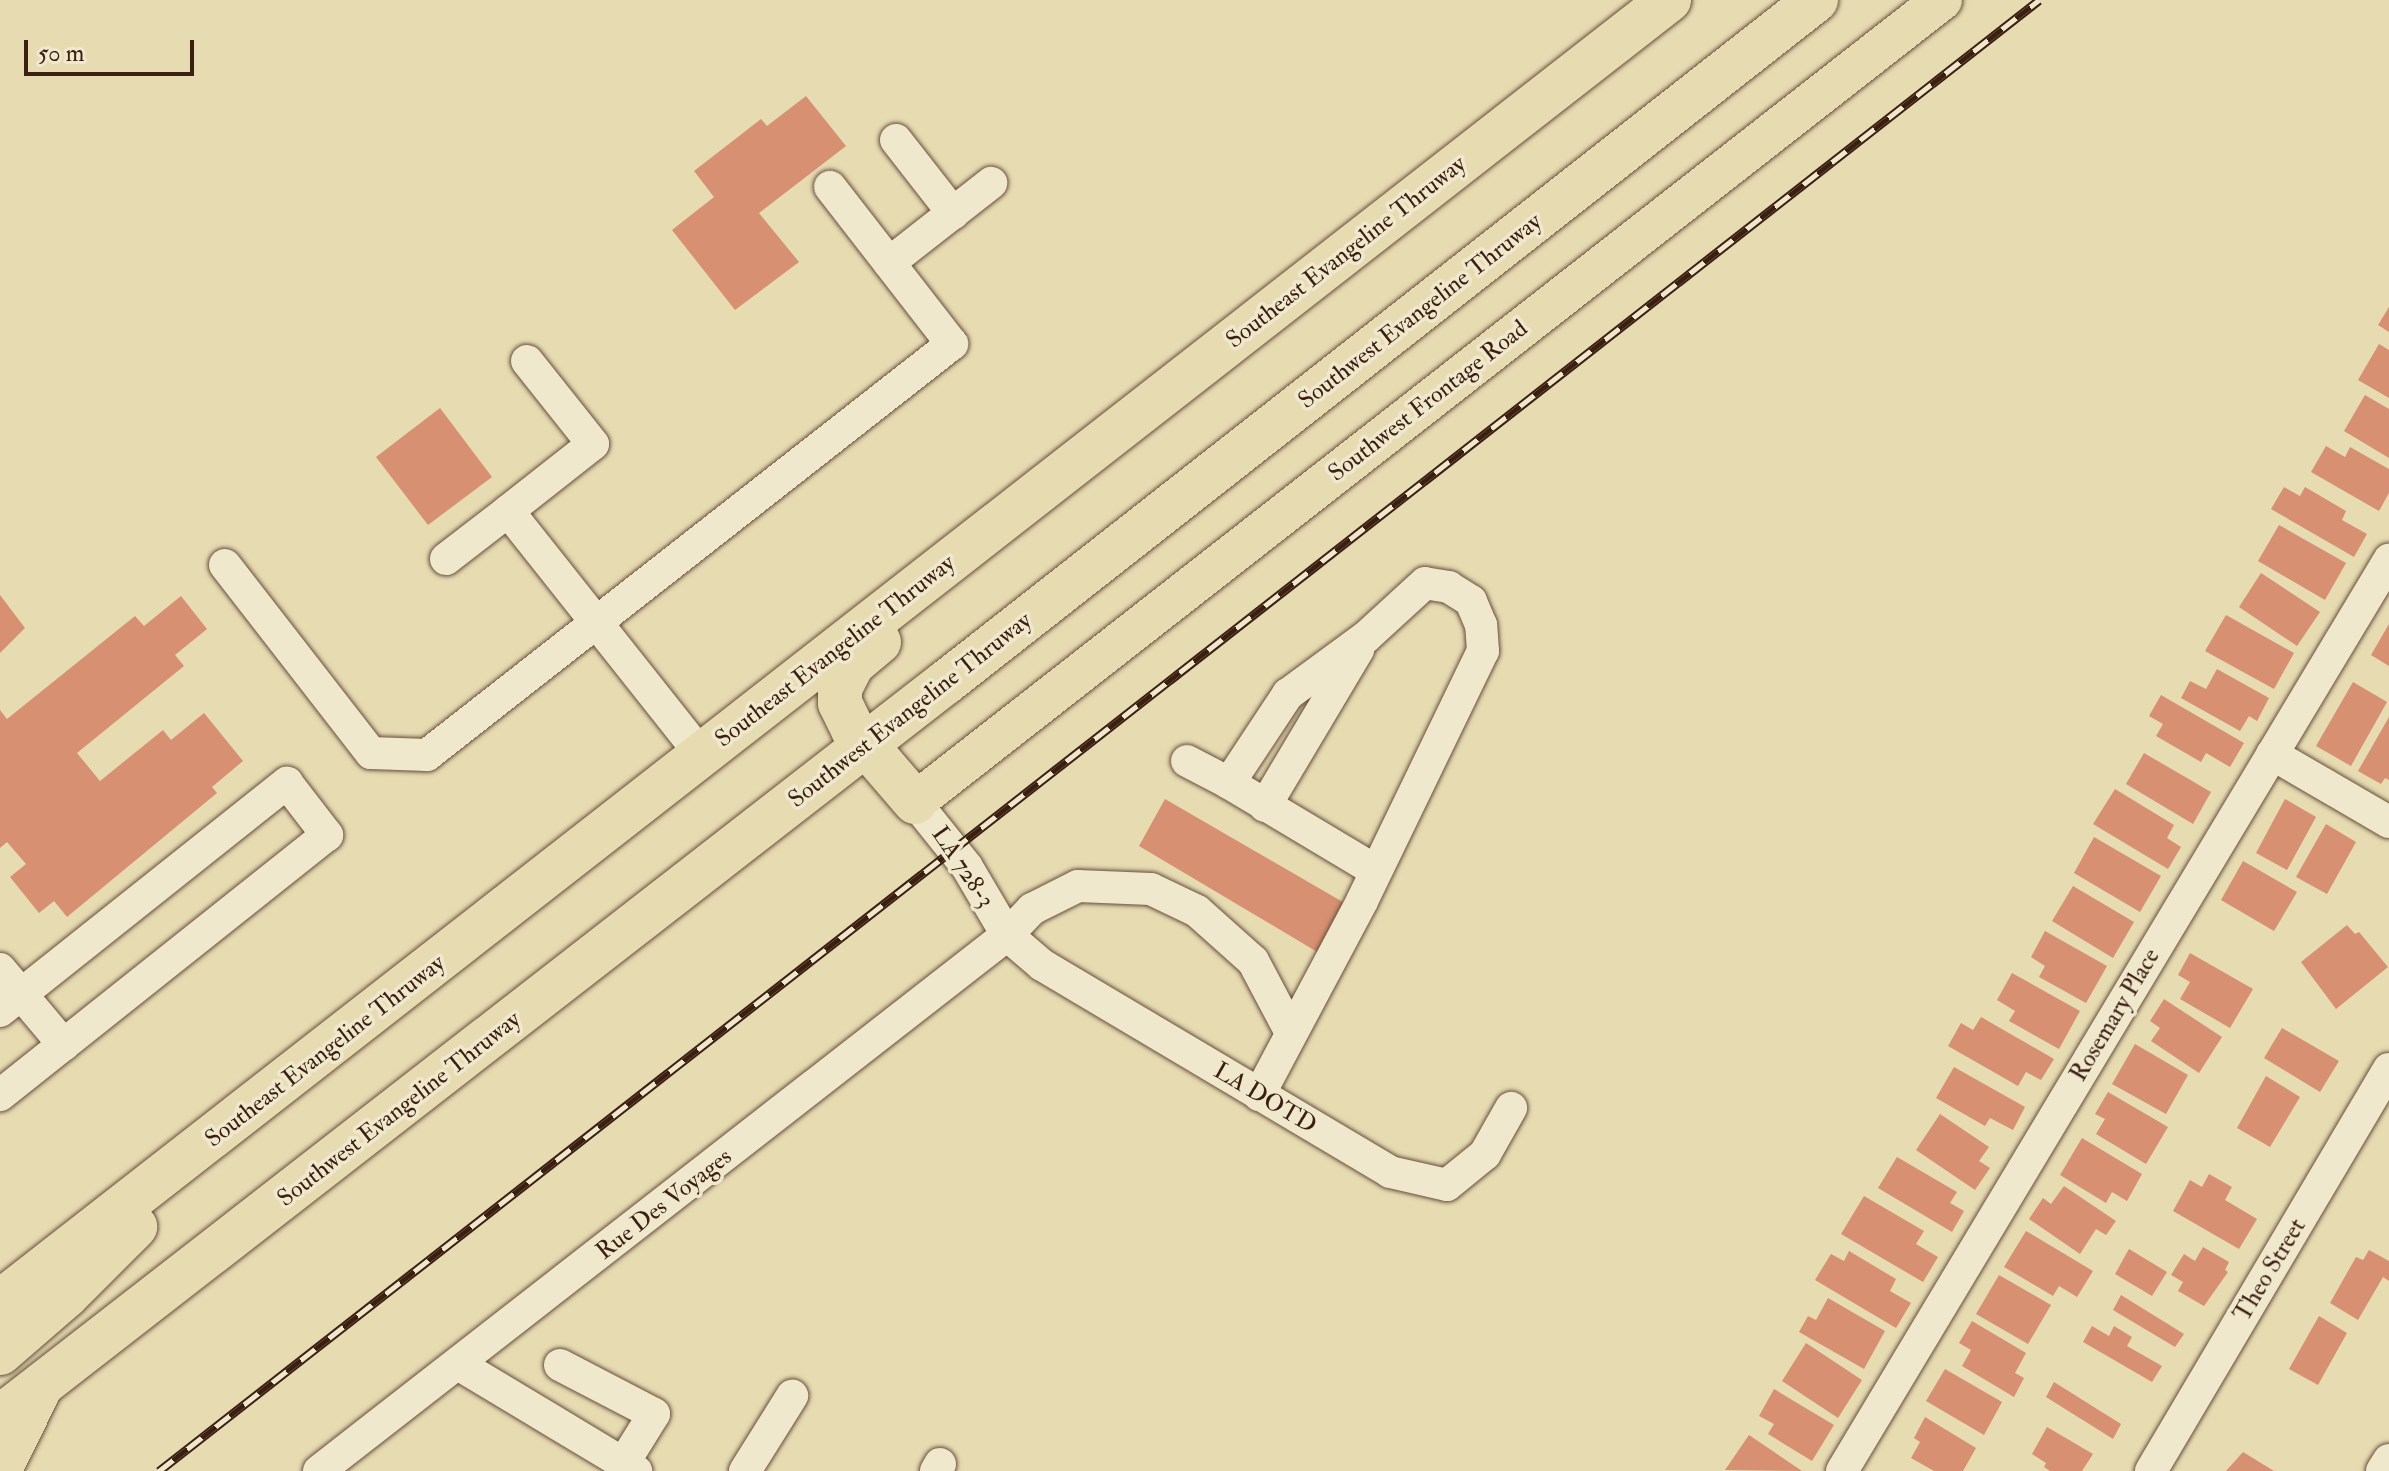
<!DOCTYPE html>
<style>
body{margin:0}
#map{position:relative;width:2389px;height:1471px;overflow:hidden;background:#e7dbb2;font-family:"IM FELL Double Pica",serif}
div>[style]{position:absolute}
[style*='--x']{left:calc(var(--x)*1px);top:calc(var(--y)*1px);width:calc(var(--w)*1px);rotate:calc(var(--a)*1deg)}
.building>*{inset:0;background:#d79071}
.roads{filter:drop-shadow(0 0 2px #664f3a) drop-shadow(0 0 2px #664f3a)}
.minor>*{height:32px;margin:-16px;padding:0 16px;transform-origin:16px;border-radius:16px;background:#efe8cd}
.major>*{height:40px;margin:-20px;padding:0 20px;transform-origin:20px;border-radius:20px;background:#e7dbb2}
.highway>*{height:44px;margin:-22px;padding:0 22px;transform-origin:22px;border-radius:22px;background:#e7dbb2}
.rail>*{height:9px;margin-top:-4.5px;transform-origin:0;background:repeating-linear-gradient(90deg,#efe8cd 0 18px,#3b2012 0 36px);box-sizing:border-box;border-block:2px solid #3b2012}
span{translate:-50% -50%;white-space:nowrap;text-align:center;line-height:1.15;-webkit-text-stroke:7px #efe8cd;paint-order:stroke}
.street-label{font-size:24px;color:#3b2012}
.scale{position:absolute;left:24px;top:40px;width:170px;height:36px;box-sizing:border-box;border:4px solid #3b2012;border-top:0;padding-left:10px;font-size:24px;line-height:28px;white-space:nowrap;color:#3b2012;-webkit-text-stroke:6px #efe8cd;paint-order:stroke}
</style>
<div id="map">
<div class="building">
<div style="clip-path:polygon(806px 96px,846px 146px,759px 213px,799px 262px,735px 310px,672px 230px,714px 197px,694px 171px,761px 119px,767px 126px)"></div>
<div style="clip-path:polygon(2389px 307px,2389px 332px,2378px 325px)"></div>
<div style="clip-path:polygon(2379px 344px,2389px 350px,2389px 398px,2358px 380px)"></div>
<div style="clip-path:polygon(2365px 395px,2389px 409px,2389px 458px,2344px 431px)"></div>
<div style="clip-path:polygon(440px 408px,492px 477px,428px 525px,376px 457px)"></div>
<div style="clip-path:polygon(2326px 446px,2345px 457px,2350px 447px,2389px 469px,2389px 493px,2379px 511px,2311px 472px)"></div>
<div style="clip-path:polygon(2284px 487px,2300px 496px,2305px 487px,2346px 511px,2342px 520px,2367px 534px,2354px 557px,2271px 509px)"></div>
<div style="clip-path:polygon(2279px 525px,2346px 563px,2325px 600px,2258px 561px)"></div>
<div style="clip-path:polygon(2261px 573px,2320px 612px,2297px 646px,2239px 607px)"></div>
<div style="clip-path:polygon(0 595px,25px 628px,0 653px)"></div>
<div style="clip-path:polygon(181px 596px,207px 629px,175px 655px,184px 666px,77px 753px,100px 781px,163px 730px,171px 740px,204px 713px,243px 761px,212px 787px,217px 793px,67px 917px,54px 901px,39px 913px,10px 877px,26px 864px,7px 842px,0 848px,0 710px,7px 719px,135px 616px,144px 626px)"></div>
<div style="clip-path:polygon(2226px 615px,2294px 653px,2274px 689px,2205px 651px)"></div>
<div style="clip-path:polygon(2389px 624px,2389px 666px,2371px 655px)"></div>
<div style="clip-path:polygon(2217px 669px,2269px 698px,2257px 721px,2249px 716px,2240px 731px,2181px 698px,2190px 681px,2206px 689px)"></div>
<div style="clip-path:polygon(2353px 682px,2387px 702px,2351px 766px,2316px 746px)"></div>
<div style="clip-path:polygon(2161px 695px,2244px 743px,2230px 767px,2206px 753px,2201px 762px,2156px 736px,2163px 724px,2149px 716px)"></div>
<div style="clip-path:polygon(2389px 717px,2389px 780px,2385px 778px,2381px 784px,2358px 771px)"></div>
<div style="clip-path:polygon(2144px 753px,2211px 792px,2193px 824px,2126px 784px)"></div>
<div style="clip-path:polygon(2115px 789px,2174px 825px,2167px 838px,2181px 847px,2168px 869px,2093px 824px)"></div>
<div style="clip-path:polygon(1165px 799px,1348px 905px,1319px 953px,1139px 846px)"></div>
<div style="clip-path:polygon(2285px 799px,2316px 817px,2287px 870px,2256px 853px)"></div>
<div style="clip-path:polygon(2326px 824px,2356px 842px,2327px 894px,2296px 877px)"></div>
<div style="clip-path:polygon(2094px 837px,2161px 876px,2140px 912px,2074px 873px)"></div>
<div style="clip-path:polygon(2243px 861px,2297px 892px,2274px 931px,2221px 900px)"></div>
<div style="clip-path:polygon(2073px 886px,2134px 922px,2113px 958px,2052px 921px)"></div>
<div style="clip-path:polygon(2347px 925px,2355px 934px,2359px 932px,2388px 967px,2336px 1009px,2301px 962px)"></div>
<div style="clip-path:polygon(2045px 931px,2107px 966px,2086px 1003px,2039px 977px,2045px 966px,2031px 957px)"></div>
<div style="clip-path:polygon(2190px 953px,2253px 989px,2230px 1028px,2180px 999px,2190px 982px,2178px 975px)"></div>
<div style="clip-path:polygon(2012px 973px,2080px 1011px,2059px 1049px,2009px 1021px,2015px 1011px,1997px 1000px)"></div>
<div style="clip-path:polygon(2164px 999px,2222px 1037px,2199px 1073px,2151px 1041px,2160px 1028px,2150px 1021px)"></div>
<div style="clip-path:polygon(1981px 1017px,2054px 1059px,2041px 1080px,2026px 1072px,2018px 1086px,1948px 1046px,1961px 1023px,1973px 1030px)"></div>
<div style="clip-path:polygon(2282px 1028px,2339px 1061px,2320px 1092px,2264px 1058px)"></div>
<div style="clip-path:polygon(2135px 1044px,2188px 1075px,2166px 1114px,2112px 1084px)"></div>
<div style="clip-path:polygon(1954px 1067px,2025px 1107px,2013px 1130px,1990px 1118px,1985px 1126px,1936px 1098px)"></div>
<div style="clip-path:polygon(2266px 1076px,2300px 1097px,2270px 1147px,2237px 1128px)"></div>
<div style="clip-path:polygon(2108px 1092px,2168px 1127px,2146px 1164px,2096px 1134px,2105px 1119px,2095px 1114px)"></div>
<div style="clip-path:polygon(1940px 1114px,1989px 1147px,1979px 1161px,1990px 1168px,1975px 1190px,1916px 1150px)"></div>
<div style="clip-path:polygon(2082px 1138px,2142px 1174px,2127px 1201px,2112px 1192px,2106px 1203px,2060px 1175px)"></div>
<div style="clip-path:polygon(1897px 1157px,1957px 1192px,1950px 1203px,1964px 1211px,1952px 1232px,1878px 1188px)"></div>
<div style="clip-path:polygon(2209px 1174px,2232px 1187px,2225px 1200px,2257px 1219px,2239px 1249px,2173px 1211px,2190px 1180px,2202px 1187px)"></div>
<div style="clip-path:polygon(2064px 1186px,2116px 1221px,2106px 1235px,2096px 1229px,2080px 1254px,2029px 1219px,2043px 1198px,2051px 1204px)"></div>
<div style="clip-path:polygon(1864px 1196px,1924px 1231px,1916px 1244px,1938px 1257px,1923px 1282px,1841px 1234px)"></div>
<div style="clip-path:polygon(2026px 1231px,2093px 1271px,2077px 1297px,2059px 1286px,2053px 1296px,2004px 1267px)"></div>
<div style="clip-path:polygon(2203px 1247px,2229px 1262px,2225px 1270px,2228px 1272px,2204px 1306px,2178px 1291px,2183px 1282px,2171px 1275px,2184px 1254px,2195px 1261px)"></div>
<div style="clip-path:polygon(2129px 1249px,2167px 1272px,2152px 1296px,2115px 1274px)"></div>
<div style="clip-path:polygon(2369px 1250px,2389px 1261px,2389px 1281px,2383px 1277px,2358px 1320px,2330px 1303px,2356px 1257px,2363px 1260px)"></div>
<div style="clip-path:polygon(1849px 1251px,1896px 1279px,1890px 1291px,1911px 1303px,1896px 1328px,1815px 1280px,1831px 1254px,1844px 1261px)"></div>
<div style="clip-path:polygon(1999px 1275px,2051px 1305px,2028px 1344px,1976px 1314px)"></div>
<div style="clip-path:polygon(2121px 1295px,2184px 1334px,2175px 1347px,2113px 1310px)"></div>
<div style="clip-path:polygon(1828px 1298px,1885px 1331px,1864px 1369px,1799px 1332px,1808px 1316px,1816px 1320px)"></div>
<div style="clip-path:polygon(2319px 1316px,2347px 1333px,2318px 1385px,2289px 1369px)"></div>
<div style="clip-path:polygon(1972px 1321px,2026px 1353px,2015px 1373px,2024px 1378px,2014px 1397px,1962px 1366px,1971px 1350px,1959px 1343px)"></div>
<div style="clip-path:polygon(2092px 1326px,2109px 1336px,2114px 1326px,2132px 1337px,2127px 1346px,2162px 1366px,2152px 1382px,2083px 1342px)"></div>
<div style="clip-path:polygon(1806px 1343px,1862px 1380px,1838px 1418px,1782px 1381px)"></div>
<div style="clip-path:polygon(1945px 1369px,2002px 1402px,1984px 1435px,1926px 1401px)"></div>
<div style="clip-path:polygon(2054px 1382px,2121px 1424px,2113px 1439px,2046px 1397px)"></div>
<div style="clip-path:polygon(1774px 1389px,1834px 1425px,1812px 1461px,1768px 1434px,1774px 1424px,1759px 1416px)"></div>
<div style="clip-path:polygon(1925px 1417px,1976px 1448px,1963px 1471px,1934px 1471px,1911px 1458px,1920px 1442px,1914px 1438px)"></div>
<div style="clip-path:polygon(2047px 1427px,2093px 1454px,2082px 1471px,2050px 1471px,2044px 1467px,2046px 1463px,2032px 1454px)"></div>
<div style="clip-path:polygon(1749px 1435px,1802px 1471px,1725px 1470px)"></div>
<div style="clip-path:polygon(2243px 1452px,2274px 1471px,2226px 1471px)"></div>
</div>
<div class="roads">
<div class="minor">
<div style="--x:896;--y:140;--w:93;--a:52"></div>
<div style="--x:889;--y:263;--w:130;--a:-38.1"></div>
<div style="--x:508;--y:511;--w:108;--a:-38.2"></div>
<div style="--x:593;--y:444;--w:106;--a:-128.5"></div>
<div style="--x:446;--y:559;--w:78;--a:-37.7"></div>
<div style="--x:508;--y:511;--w:313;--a:51.6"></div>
<div style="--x:225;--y:565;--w:238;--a:52.2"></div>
<div style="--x:371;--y:753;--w:56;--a:2"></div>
<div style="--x:427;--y:755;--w:667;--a:-38.06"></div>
<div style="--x:952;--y:344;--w:199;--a:-127.8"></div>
<div style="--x:2272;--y:754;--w:135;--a:30.2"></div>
<div style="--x:1187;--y:761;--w:47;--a:27.6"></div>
<div style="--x:915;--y:802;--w:83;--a:51.3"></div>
<div style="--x:967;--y:867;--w:79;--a:59.5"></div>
<div style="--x:1007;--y:935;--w:46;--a:40.6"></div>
<div style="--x:1042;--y:965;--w:405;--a:30.7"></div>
<div style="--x:1390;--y:1172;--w:58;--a:12.8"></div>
<div style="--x:1447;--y:1185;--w:49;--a:-39.2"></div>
<div style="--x:1485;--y:1154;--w:53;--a:-60.5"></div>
<div style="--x:1265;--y:806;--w:182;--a:-59.2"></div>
<div style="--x:0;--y:969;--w:99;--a:49.9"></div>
<div style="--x:0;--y:1011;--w:367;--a:-38.5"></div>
<div style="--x:287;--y:783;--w:66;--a:52.4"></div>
<div style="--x:327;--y:835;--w:418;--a:141.5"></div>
<div style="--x:1259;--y:1095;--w:220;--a:-62"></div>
<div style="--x:1362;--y:901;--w:278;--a:-64.2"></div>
<div style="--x:1483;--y:651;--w:26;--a:-94"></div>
<div style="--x:1481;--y:625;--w:26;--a:-113"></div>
<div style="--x:1471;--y:601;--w:26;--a:-148"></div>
<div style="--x:1449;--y:587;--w:24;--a:-171"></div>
<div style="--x:1425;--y:583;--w:80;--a:137.5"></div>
<div style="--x:1366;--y:637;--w:97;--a:143.8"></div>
<div style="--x:1288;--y:694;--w:107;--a:123.5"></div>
<div style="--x:1229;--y:783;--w:171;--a:30.9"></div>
<div style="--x:458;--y:1364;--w:208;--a:31"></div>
<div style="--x:560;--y:1365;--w:106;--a:27.5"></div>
<div style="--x:654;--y:1414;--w:59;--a:121.8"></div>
<div style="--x:319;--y:1471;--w:872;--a:-37.92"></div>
<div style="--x:1007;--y:935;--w:36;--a:-46"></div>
<div style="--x:1032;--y:909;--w:51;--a:-26.6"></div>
<div style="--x:1078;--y:886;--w:73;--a:2.4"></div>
<div style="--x:1151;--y:889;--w:51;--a:25.6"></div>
<div style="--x:1197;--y:911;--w:75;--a:41.8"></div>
<div style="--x:1253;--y:961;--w:79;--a:62.1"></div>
<div style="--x:745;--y:1471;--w:89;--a:-57.9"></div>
<div style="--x:936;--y:1471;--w:8;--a:-60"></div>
<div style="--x:1842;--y:1471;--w:1063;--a:-59.02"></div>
<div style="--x:2151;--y:1471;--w:467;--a:-59.4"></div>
<div style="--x:2382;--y:1471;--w:13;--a:-58"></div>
</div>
<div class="major">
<div style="--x:915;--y:802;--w:1303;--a:-37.99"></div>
</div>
<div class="highway">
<div style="--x:879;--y:642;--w:35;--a:140"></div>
<div style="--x:852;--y:665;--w:27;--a:117"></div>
<div style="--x:840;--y:689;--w:14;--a:90"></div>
<div style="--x:840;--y:703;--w:30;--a:64"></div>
<div style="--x:853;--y:730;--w:95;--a:49.3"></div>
<div style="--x:0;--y:1302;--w:2117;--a:-37.96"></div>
<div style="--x:0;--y:1353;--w:87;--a:-40.8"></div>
<div style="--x:66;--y:1296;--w:98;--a:-45"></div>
<div style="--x:0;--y:1417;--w:1197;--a:-37.84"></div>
<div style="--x:945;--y:683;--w:1107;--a:-38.1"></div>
<div style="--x:0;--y:1469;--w:86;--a:-63.7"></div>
</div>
</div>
<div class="rail">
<div style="--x:159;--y:1471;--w:2387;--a:-38.04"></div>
</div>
<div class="street-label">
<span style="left:1346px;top:252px;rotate:-38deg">Southeast Evangeline Thruway</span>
<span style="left:1420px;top:311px;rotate:-38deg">Southwest Evangeline Thruway</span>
<span style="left:1428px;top:401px;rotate:-38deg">Southwest Frontage Road</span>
<span style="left:835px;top:651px;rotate:-38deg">Southeast Evangeline Thruway</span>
<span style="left:910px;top:710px;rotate:-38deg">Southwest Evangeline Thruway</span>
<span style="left:963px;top:867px;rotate:56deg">LA 728-3</span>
<span style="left:2115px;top:1015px;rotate:-59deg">Rosemary Place</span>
<span style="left:325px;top:1051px;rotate:-38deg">Southeast Evangeline Thruway</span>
<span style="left:1265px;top:1098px;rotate:31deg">LA DOTD</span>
<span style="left:399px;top:1109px;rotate:-38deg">Southwest Evangeline Thruway</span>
<span style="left:664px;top:1204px;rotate:-38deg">Rue Des Voyages</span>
<span style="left:2270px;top:1270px;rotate:-59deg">Theo Street</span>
</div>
<div class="scale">50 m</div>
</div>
